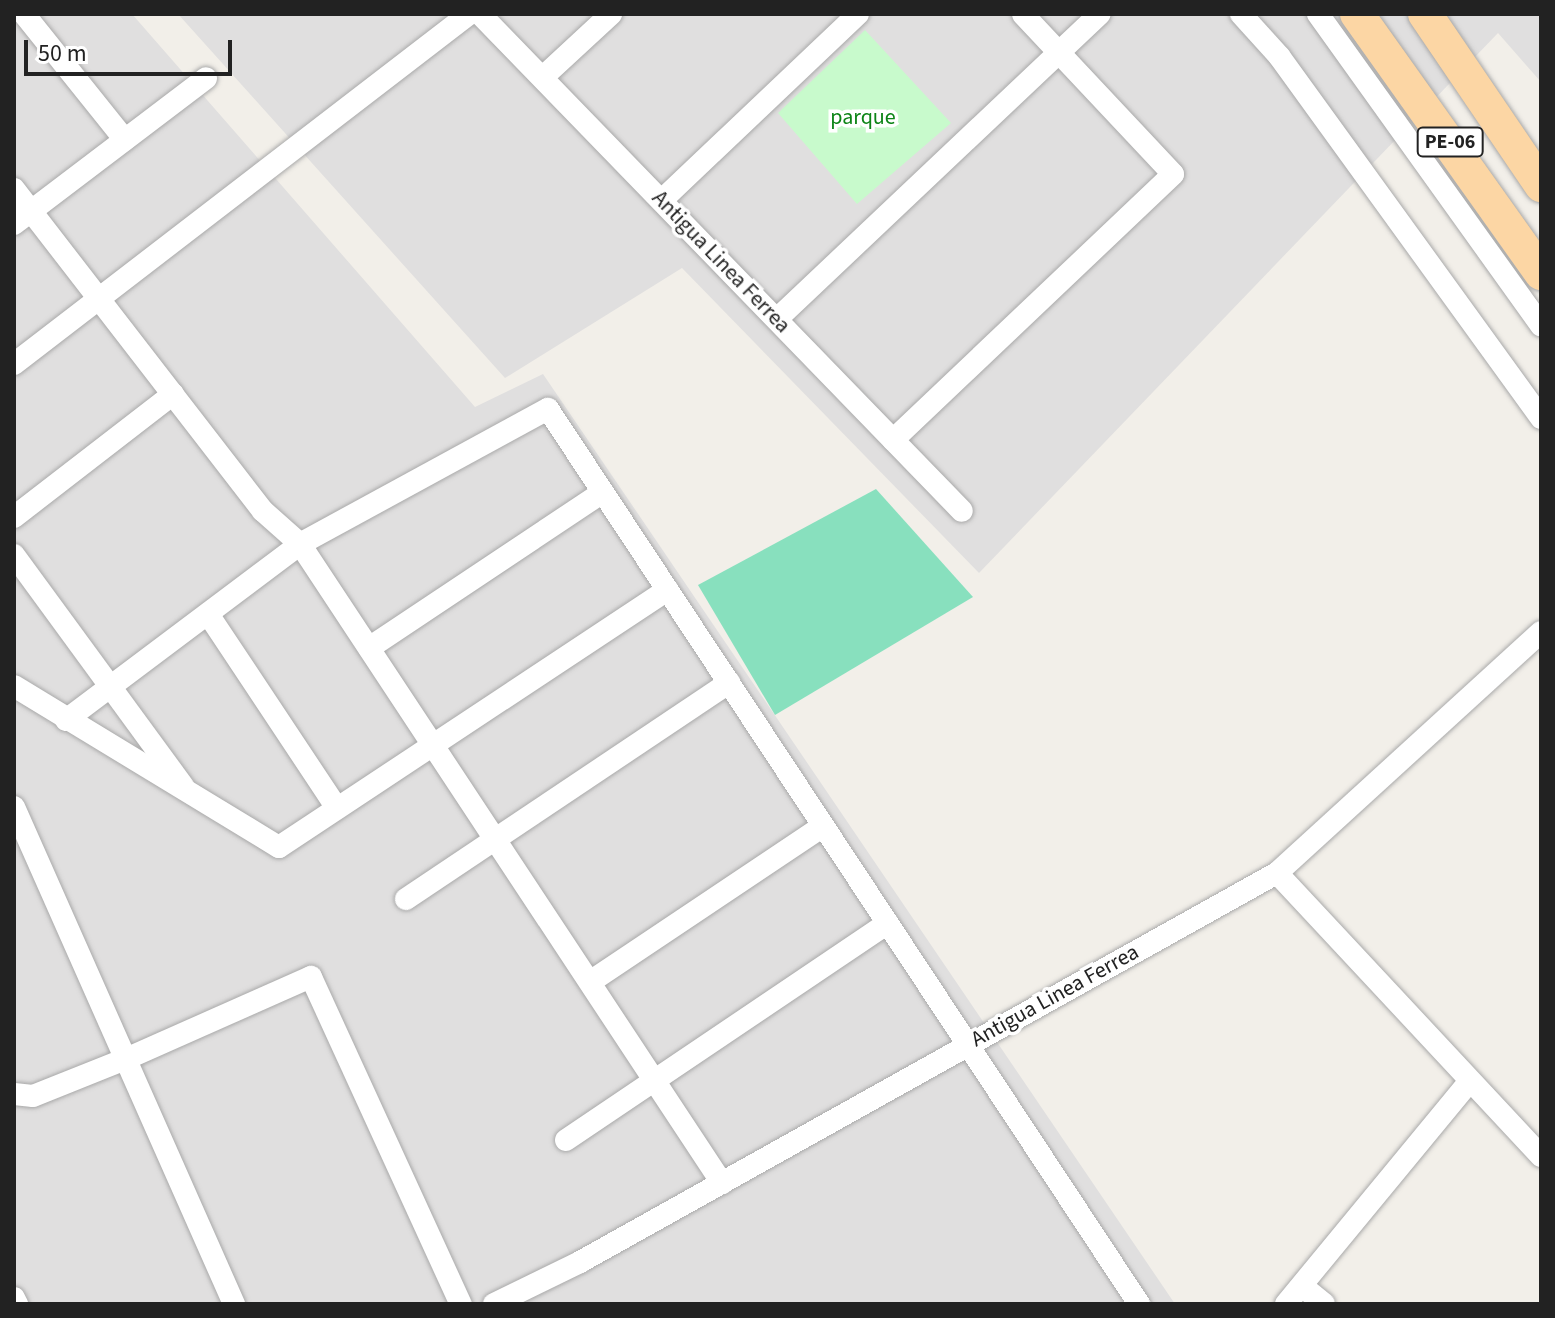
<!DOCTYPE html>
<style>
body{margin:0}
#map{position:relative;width:1555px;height:1318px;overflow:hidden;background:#f2efe9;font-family:"Source Sans 3",sans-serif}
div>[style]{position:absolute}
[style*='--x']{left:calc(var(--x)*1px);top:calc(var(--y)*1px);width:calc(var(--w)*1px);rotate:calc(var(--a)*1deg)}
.residential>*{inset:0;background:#e0dfdf}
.park>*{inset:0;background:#c8facc}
.pitch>*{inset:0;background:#88e0be}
.roads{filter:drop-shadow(0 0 2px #a9a9a9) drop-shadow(0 0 2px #a9a9a9)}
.street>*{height:22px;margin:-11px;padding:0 11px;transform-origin:11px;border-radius:11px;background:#fff}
.primary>*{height:34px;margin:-17px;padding:0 17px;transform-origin:17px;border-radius:17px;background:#fcd6a4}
span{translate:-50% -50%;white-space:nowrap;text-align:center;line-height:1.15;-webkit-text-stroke:7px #fff;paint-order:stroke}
.shield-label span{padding:2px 6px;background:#fff;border:2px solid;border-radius:6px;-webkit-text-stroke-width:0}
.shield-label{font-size:20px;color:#222;font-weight:700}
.park-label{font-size:22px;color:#0c8416}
.street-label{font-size:22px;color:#222}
.frame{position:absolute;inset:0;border:16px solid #222;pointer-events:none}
.scale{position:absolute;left:24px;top:40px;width:208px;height:36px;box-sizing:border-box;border:4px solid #222;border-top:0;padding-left:10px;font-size:24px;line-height:28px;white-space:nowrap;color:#222;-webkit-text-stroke:6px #fff;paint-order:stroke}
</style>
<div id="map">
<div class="residential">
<div style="clip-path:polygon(14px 14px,132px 14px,475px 407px,543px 374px,1175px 1304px,14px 1304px)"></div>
<div style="clip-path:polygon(178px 14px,1541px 14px,1541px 82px,1498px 33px,979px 573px,682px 268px,505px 378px)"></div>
</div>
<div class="park">
<div style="clip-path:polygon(865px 30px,951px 123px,857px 204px,778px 113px)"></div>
</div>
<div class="pitch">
<div style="clip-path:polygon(876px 489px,973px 597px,775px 715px,698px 585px)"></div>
</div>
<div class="roads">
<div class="street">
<div style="--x:24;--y:14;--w:161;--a:51.3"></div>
<div style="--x:480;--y:14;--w:692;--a:45.88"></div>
<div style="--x:1241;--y:14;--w:57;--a:47.9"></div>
<div style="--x:1279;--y:56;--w:447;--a:54.1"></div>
<div style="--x:1318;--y:14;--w:383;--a:54.4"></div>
<div style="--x:543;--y:77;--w:93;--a:-42.8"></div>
<div style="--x:14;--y:189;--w:407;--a:52.3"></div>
<div style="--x:263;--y:511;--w:50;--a:41.7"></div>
<div style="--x:300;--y:544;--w:766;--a:56.56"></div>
<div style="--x:662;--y:200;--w:270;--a:-43.5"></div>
<div style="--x:14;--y:224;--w:241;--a:-37.2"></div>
<div style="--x:777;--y:319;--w:444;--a:-43.4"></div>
<div style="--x:14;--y:364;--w:574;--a:-37.57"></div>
<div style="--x:893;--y:440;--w:386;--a:-43.5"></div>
<div style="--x:1173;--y:174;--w:219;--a:-133.2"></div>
<div style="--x:14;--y:517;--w:201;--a:-37.7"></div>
<div style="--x:14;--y:555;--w:286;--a:53.8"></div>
<div style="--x:208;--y:614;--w:233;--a:56.4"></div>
<div style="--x:369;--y:648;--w:281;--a:-33.7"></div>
<div style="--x:14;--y:686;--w:310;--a:31.3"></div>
<div style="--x:279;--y:847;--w:466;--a:-33.5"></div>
<div style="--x:66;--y:720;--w:293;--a:-36.9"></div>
<div style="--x:300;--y:544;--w:282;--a:-28.6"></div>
<div style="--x:548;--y:409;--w:1073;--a:56.56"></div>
<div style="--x:14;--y:807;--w:544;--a:66.12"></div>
<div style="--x:1277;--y:873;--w:357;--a:-42.4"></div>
<div style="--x:406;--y:899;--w:389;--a:-33.8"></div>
<div style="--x:590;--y:982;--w:280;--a:-33.8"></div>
<div style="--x:14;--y:1094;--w:19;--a:6"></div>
<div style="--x:33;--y:1096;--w:102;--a:-21.8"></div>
<div style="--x:128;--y:1058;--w:200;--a:-23.9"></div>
<div style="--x:311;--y:977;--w:360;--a:65.4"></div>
<div style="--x:566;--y:1140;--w:388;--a:-34"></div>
<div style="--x:1302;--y:1286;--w:28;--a:39"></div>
<div style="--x:14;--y:1298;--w:7;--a:63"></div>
<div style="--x:494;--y:1304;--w:96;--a:-26"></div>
<div style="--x:580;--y:1262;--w:798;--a:-29.17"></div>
<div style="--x:1277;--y:873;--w:387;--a:47"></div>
<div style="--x:1286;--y:1304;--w:289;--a:-50.5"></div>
</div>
<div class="primary">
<div style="--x:1357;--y:14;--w:318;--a:54.6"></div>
<div style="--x:1425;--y:14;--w:207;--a:55.8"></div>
</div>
</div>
<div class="shield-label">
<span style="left:1450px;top:142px">PE-06</span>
</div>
<div class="park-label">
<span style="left:863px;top:118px">parque</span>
</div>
<div class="street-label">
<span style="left:721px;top:262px;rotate:46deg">Antigua Linea Ferrea</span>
<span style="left:1055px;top:996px;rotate:-29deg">Antigua Linea Ferrea</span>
</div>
<div class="frame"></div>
<div class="scale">50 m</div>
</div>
